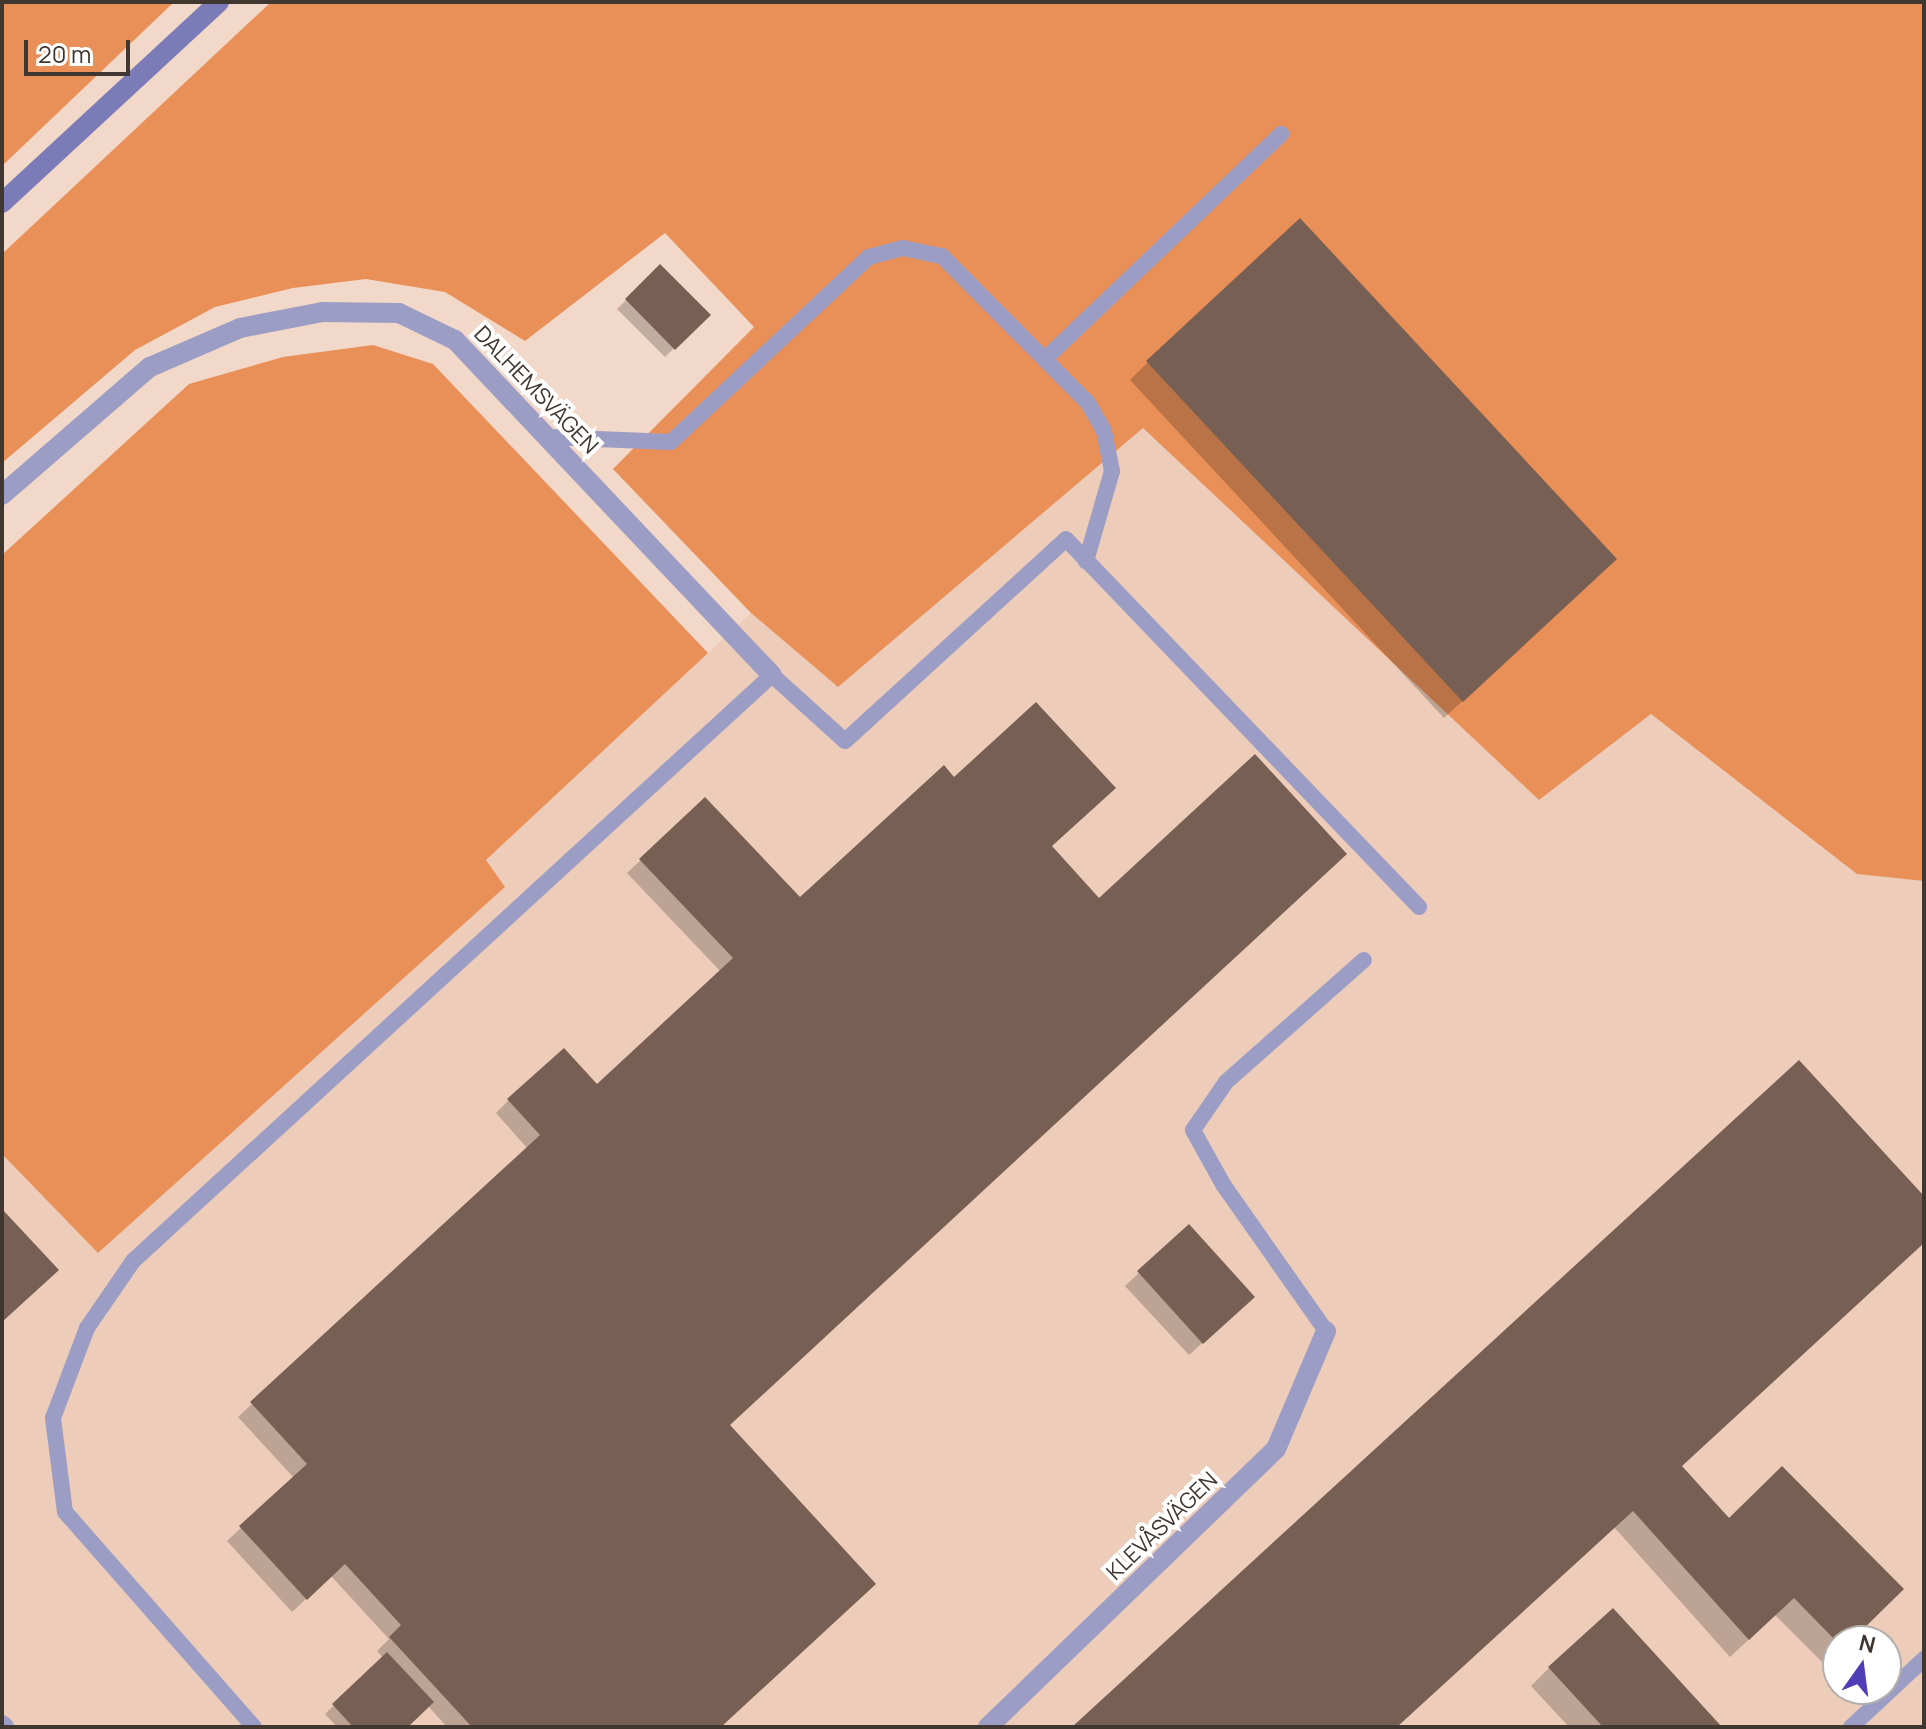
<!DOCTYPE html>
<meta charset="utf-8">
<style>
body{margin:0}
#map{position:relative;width:1926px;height:1729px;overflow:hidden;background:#f2d8c9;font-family:Manrope,sans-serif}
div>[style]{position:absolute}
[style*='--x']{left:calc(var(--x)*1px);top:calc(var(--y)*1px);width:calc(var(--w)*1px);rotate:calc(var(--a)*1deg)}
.built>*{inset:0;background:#edccb9}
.forest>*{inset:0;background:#e99058}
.shadow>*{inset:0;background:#0003}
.building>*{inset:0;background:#776053}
.service>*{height:16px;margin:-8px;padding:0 8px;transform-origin:8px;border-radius:8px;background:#9b9dc5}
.minor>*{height:20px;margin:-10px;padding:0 10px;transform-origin:10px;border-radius:10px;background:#9b9dc5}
.secondary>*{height:20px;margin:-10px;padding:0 10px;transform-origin:10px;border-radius:10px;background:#7b7cb7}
span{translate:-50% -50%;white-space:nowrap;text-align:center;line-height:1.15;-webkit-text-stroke:8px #fff;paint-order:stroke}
.street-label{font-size:22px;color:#413731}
.frame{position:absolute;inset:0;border:4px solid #413731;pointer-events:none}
.north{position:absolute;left:1822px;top:1625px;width:80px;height:80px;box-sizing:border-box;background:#fff;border:2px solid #b3afad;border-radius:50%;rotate:14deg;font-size:22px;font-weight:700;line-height:32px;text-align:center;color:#413731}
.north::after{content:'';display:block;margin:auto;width:28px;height:36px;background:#4f3eb5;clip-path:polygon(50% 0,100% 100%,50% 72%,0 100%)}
.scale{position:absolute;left:24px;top:40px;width:106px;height:36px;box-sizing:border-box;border:4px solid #413731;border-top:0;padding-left:10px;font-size:24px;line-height:28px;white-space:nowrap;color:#413731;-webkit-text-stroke:6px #fff;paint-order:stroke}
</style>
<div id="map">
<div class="built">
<div style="clip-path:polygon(evenodd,1143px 428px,1539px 799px,1651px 714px,1857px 874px,1924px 881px,1924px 1727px,2px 1727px,2px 1154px,98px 1253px,505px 887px,486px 860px,751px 613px,838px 687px,1143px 428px,1838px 1641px,1886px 1641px,1886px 1689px,1838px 1689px,1838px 1641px)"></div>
</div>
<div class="forest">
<div style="clip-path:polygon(2px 2px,174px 2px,2px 166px)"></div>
<div style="clip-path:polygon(271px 2px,1924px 2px,1924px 881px,1857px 874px,1651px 714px,1539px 800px,1143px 428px,838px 687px,751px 613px,613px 469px,754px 327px,665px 233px,525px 341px,445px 292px,366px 279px,293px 288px,215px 307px,135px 350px,2px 463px,2px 254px)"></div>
<div style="clip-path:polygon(373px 345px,433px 364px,708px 653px,486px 860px,505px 887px,98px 1253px,2px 1154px,2px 555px,189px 384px,283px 357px)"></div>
</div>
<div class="shadow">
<div style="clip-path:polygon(660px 267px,708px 315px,665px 357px,617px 309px)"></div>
<div style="clip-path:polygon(1148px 362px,1597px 577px,1444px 718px,1130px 380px)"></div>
<div style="clip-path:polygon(954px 780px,1050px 847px,727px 1426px,719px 1727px,447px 1727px,428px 1706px,406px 1727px,337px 1727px,325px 1714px,383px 1658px,377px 1651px,389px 1639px,331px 1576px,292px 1612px,227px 1541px,294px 1478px,238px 1417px,528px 1149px,496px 1113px,509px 1100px,596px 1087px,721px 972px,627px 873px,641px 860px,800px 900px)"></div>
<div style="clip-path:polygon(1924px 1199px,1924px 1242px,1680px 1467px,1848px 1641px,1838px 1641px,1838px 1651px,1824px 1664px,1775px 1615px,1730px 1657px,1614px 1527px,1395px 1727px,1075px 1727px)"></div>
<div style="clip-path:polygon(1189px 1226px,1239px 1310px,1189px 1355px,1125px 1286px)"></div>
<div style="clip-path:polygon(1549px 1668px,1719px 1727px,1569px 1727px,1531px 1686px)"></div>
</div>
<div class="building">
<div style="clip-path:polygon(1300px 218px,1617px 559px,1463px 702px,1146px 361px)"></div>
<div style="clip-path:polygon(660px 264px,711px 315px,675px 350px,625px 299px)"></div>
<div style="clip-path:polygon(1036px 702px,1116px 788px,1052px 846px,1099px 898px,1255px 754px,1347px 854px,730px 1425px,876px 1584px,721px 1727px,472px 1727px,389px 1637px,401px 1625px,345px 1564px,307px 1600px,239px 1526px,307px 1464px,250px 1402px,540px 1135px,507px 1099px,564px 1048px,597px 1084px,733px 958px,639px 859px,705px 797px,800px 897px,944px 765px,954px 777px)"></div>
<div style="clip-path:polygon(1799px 1060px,1924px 1196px,1924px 1243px,1682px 1466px,1729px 1518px,1782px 1466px,1904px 1589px,1851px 1641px,1836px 1641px,1794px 1598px,1749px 1640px,1633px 1511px,1397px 1727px,1072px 1727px)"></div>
<div style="clip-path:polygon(2px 1209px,59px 1270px,2px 1322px)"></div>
<div style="clip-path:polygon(1189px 1224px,1255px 1297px,1203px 1344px,1137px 1271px)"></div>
<div style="clip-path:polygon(1613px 1608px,1722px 1727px,1603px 1727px,1548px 1667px)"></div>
<div style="clip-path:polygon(387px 1652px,434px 1702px,408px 1727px,353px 1727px,332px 1704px)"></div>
</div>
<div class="service">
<div style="--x:1046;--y:358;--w:325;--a:-43.6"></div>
<div style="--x:548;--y:437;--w:123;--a:2.3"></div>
<div style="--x:671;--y:442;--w:271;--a:-43.1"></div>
<div style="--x:869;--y:257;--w:35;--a:-15"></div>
<div style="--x:903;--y:248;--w:40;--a:12"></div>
<div style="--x:942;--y:256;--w:207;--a:45.2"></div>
<div style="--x:1088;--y:403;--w:32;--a:60"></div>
<div style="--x:1104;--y:431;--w:41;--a:78.7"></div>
<div style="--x:1112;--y:471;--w:94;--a:106.1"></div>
<div style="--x:1326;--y:1331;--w:177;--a:-125.1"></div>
<div style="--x:1224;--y:1186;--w:64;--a:-119"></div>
<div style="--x:1193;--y:1130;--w:58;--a:-55.5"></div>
<div style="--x:1226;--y:1082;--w:184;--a:-41.5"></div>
<div style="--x:254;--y:1727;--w:286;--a:-131.3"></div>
<div style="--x:65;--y:1512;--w:95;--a:-97.3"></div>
<div style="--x:53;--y:1418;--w:96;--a:-69.3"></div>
<div style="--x:87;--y:1328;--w:81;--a:-55.5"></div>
<div style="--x:133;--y:1261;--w:867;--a:-42.52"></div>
<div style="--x:772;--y:675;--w:98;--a:42.1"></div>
<div style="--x:845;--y:741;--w:299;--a:-42.4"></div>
<div style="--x:1066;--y:539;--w:510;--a:46.19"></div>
<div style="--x:1851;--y:1727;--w:100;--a:-43"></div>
</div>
<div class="minor">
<div style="--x:2;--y:495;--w:196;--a:-40.9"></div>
<div style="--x:150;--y:367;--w:98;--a:-23.4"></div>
<div style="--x:240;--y:328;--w:84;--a:-11"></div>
<div style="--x:322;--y:312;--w:77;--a:0.7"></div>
<div style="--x:399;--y:313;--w:62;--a:25.7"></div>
<div style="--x:455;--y:340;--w:461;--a:46.6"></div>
<div style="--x:2;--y:1725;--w:3;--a:45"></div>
<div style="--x:988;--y:1727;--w:400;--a:-44"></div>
<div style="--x:1276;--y:1449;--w:128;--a:-67"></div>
</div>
<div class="secondary">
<div style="--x:2;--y:203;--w:296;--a:-42.8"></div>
</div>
<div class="street-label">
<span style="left:536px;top:390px;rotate:46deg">DALHEMSVÄGEN</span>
<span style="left:1162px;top:1526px;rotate:-44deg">KLEVÅSVÄGEN</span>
</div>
<div class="frame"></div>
<div class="north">N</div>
<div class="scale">20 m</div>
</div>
